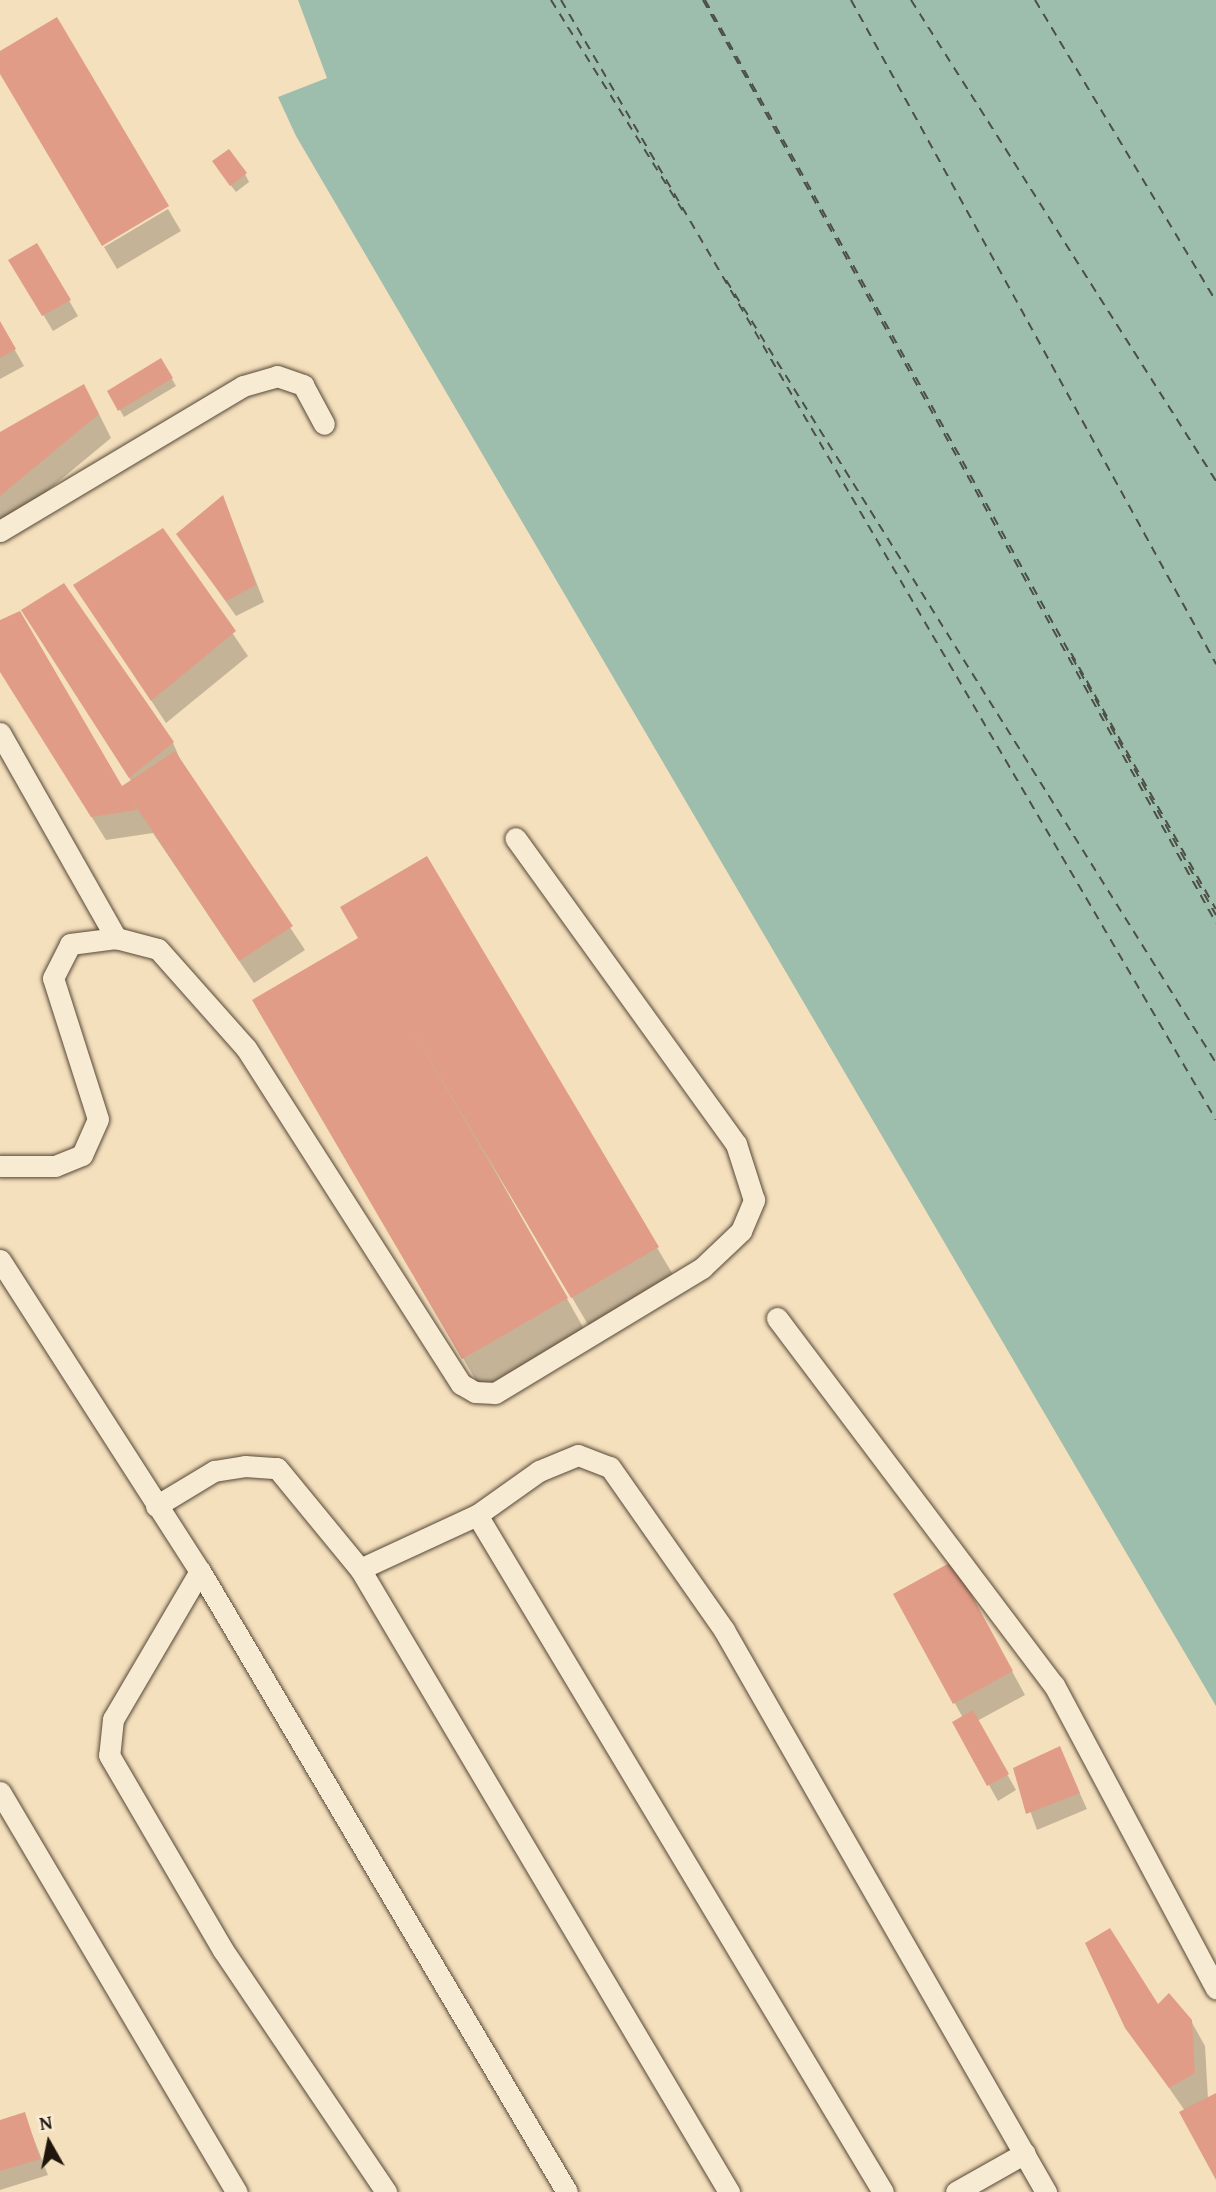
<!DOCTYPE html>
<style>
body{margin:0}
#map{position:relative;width:1216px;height:2192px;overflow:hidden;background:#f5e0bd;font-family:"Gentium Book Plus",serif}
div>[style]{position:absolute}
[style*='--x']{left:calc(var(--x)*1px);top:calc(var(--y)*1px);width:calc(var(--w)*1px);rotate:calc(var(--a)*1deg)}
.water>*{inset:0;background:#9dbdad}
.shadow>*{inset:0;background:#0003}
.ferry>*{height:2px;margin-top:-1px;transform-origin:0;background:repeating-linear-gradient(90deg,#4c5044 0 9px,transparent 0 16px)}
.building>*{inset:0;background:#e19c87}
.roads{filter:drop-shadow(0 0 2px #564838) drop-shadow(0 0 2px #564838)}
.service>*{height:21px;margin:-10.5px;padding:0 10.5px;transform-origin:10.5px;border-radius:10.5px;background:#f8ebd4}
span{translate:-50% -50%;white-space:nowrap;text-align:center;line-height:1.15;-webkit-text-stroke:5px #f8ebd4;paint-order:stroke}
.north{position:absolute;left:14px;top:2108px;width:70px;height:70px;-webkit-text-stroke:5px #f8ebd4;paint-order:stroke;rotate:351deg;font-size:19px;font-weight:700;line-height:28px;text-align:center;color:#21160c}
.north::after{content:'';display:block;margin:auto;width:24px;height:32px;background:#21160c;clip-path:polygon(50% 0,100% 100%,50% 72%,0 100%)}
</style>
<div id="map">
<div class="water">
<div style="clip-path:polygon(298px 0,1216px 0,1216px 1706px,296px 136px,278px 97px,327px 78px)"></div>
</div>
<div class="shadow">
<div style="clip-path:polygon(218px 169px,245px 174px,249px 182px,236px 192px)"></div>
<div style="clip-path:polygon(168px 209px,181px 231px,117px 269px,104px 247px)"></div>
<div style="clip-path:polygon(37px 245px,78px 316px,53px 331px,10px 260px)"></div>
<div style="clip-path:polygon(0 324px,24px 366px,0 379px)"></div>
<div style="clip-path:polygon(161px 360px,176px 386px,124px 417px,109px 391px)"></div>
<div style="clip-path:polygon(97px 410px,111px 438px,0 530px,0 434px)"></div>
<div style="clip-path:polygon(223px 497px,264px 602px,236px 616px,178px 534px)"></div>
<div style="clip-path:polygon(162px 530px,248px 656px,166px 723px,75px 585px)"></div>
<div style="clip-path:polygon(63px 586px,173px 743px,184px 768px,305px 950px,254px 983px,153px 833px,106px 840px,0 670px,0 622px,122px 788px,132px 782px,37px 634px)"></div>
<div style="clip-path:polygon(426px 858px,675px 1278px,590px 1328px,462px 1111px,584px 1329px,481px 1389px,254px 1001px,360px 939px)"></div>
<div style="clip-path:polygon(966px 1587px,1025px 1695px,977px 1721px,1016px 1790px,998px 1801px,954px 1723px,963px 1718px,895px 1594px)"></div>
<div style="clip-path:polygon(1059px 1748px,1087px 1809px,1037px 1830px,1015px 1769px)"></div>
<div style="clip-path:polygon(1158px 2007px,1191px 2021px,1205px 2046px,1208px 2099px,1216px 2094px,1216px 2176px,1185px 2111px,1127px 2027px)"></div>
<div style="clip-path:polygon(24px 2114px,48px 2175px,0 2190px,0 2122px)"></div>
</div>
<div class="ferry">
<div style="--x:551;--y:0;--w:248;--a:58"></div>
<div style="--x:561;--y:0;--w:1297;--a:59.68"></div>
<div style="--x:703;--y:0;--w:1056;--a:60.93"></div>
<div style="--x:705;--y:0;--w:1048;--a:60.82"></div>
<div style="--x:851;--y:0;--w:758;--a:61.2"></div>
<div style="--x:911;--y:0;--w:570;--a:57.62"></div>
<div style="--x:1035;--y:0;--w:351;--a:59"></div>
<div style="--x:726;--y:280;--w:924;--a:57.96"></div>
<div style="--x:1071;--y:653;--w:294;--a:60.5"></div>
</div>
<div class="building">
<div style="clip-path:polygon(57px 17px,169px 206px,102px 246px,0 74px,0 51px)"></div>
<div style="clip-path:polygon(229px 149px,247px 173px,230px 186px,212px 161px)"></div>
<div style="clip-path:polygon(37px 243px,71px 300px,42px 316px,8px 260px)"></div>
<div style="clip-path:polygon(0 321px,16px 349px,0 358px)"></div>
<div style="clip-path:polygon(161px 358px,173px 378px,118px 411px,107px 391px)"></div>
<div style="clip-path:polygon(84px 384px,99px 414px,0 496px,0 432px)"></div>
<div style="clip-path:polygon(223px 495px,256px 585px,226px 601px,176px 534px)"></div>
<div style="clip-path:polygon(163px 528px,236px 631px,151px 701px,73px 585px)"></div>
<div style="clip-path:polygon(64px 583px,174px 742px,129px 778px,21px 610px)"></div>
<div style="clip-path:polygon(20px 611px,122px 786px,175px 751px,293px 926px,239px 961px,133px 802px,137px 810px,91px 817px,0 672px,0 620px)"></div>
<div style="clip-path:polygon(427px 856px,659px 1247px,571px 1298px,403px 1014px,568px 1298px,462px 1359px,252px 1000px,358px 938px,340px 907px)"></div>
<div style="clip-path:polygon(953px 1561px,1013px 1671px,953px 1704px,893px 1594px)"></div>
<div style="clip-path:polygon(973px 1710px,1009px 1774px,987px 1786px,952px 1722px)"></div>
<div style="clip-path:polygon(1060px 1746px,1080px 1793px,1026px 1814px,1013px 1768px)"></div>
<div style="clip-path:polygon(1110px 1928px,1158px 2004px,1169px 1993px,1192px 2020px,1195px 2073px,1169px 2088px,1125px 2028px,1085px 1943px)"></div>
<div style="clip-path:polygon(1216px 2093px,1216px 2180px,1179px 2112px)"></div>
<div style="clip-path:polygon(25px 2112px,40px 2159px,0 2171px,0 2120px)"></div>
</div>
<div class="roads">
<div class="service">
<div style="--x:0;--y:531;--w:283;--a:-30.8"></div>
<div style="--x:243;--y:386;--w:35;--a:-16"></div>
<div style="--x:277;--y:376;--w:28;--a:19"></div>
<div style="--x:303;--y:385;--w:44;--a:61.7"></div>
<div style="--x:0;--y:733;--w:236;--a:60.5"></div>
<div style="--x:0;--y:1166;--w:55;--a:0"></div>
<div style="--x:55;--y:1166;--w:29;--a:-22"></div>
<div style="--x:82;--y:1155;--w:39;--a:-66"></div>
<div style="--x:98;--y:1119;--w:148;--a:-107.7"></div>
<div style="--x:53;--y:978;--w:38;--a:-63"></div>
<div style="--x:70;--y:944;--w:46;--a:-7.4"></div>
<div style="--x:116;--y:938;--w:43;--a:14.7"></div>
<div style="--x:158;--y:949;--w:132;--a:48.4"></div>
<div style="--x:246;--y:1048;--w:399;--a:57.4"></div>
<div style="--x:461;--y:1384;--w:16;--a:30"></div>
<div style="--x:475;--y:1392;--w:20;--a:3"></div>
<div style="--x:495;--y:1393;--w:242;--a:-31.1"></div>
<div style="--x:702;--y:1268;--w:54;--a:-43.5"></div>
<div style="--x:741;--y:1231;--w:34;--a:-67"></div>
<div style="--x:754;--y:1200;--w:59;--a:-107.8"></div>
<div style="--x:736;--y:1144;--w:377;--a:-125.8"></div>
<div style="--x:0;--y:1260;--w:370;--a:57.3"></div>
<div style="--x:200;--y:1571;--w:721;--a:59.42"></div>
<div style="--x:777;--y:1318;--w:460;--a:53"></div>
<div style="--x:1054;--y:1685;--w:344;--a:61.9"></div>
<div style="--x:156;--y:1506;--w:68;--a:-31.1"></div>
<div style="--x:214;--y:1471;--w:31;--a:-9"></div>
<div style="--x:245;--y:1466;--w:32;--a:4"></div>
<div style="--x:277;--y:1468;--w:131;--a:50.6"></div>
<div style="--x:360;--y:1569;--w:129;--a:-24.8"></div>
<div style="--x:477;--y:1515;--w:76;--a:-35.4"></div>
<div style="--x:539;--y:1471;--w:42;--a:-22.3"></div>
<div style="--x:578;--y:1455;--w:34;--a:21"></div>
<div style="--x:610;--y:1467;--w:199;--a:55"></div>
<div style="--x:724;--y:1630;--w:648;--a:60.19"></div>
<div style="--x:477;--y:1515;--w:789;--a:59.05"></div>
<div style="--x:360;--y:1569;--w:724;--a:59.36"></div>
<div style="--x:200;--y:1571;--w:172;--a:120.4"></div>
<div style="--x:113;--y:1719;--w:36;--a:96"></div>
<div style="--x:109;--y:1755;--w:226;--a:59.7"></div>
<div style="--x:223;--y:1950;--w:292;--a:56"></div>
<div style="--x:0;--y:1792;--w:465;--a:59.4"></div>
<div style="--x:956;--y:2192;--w:79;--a:-29.5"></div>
</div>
</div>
<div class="north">N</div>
</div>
